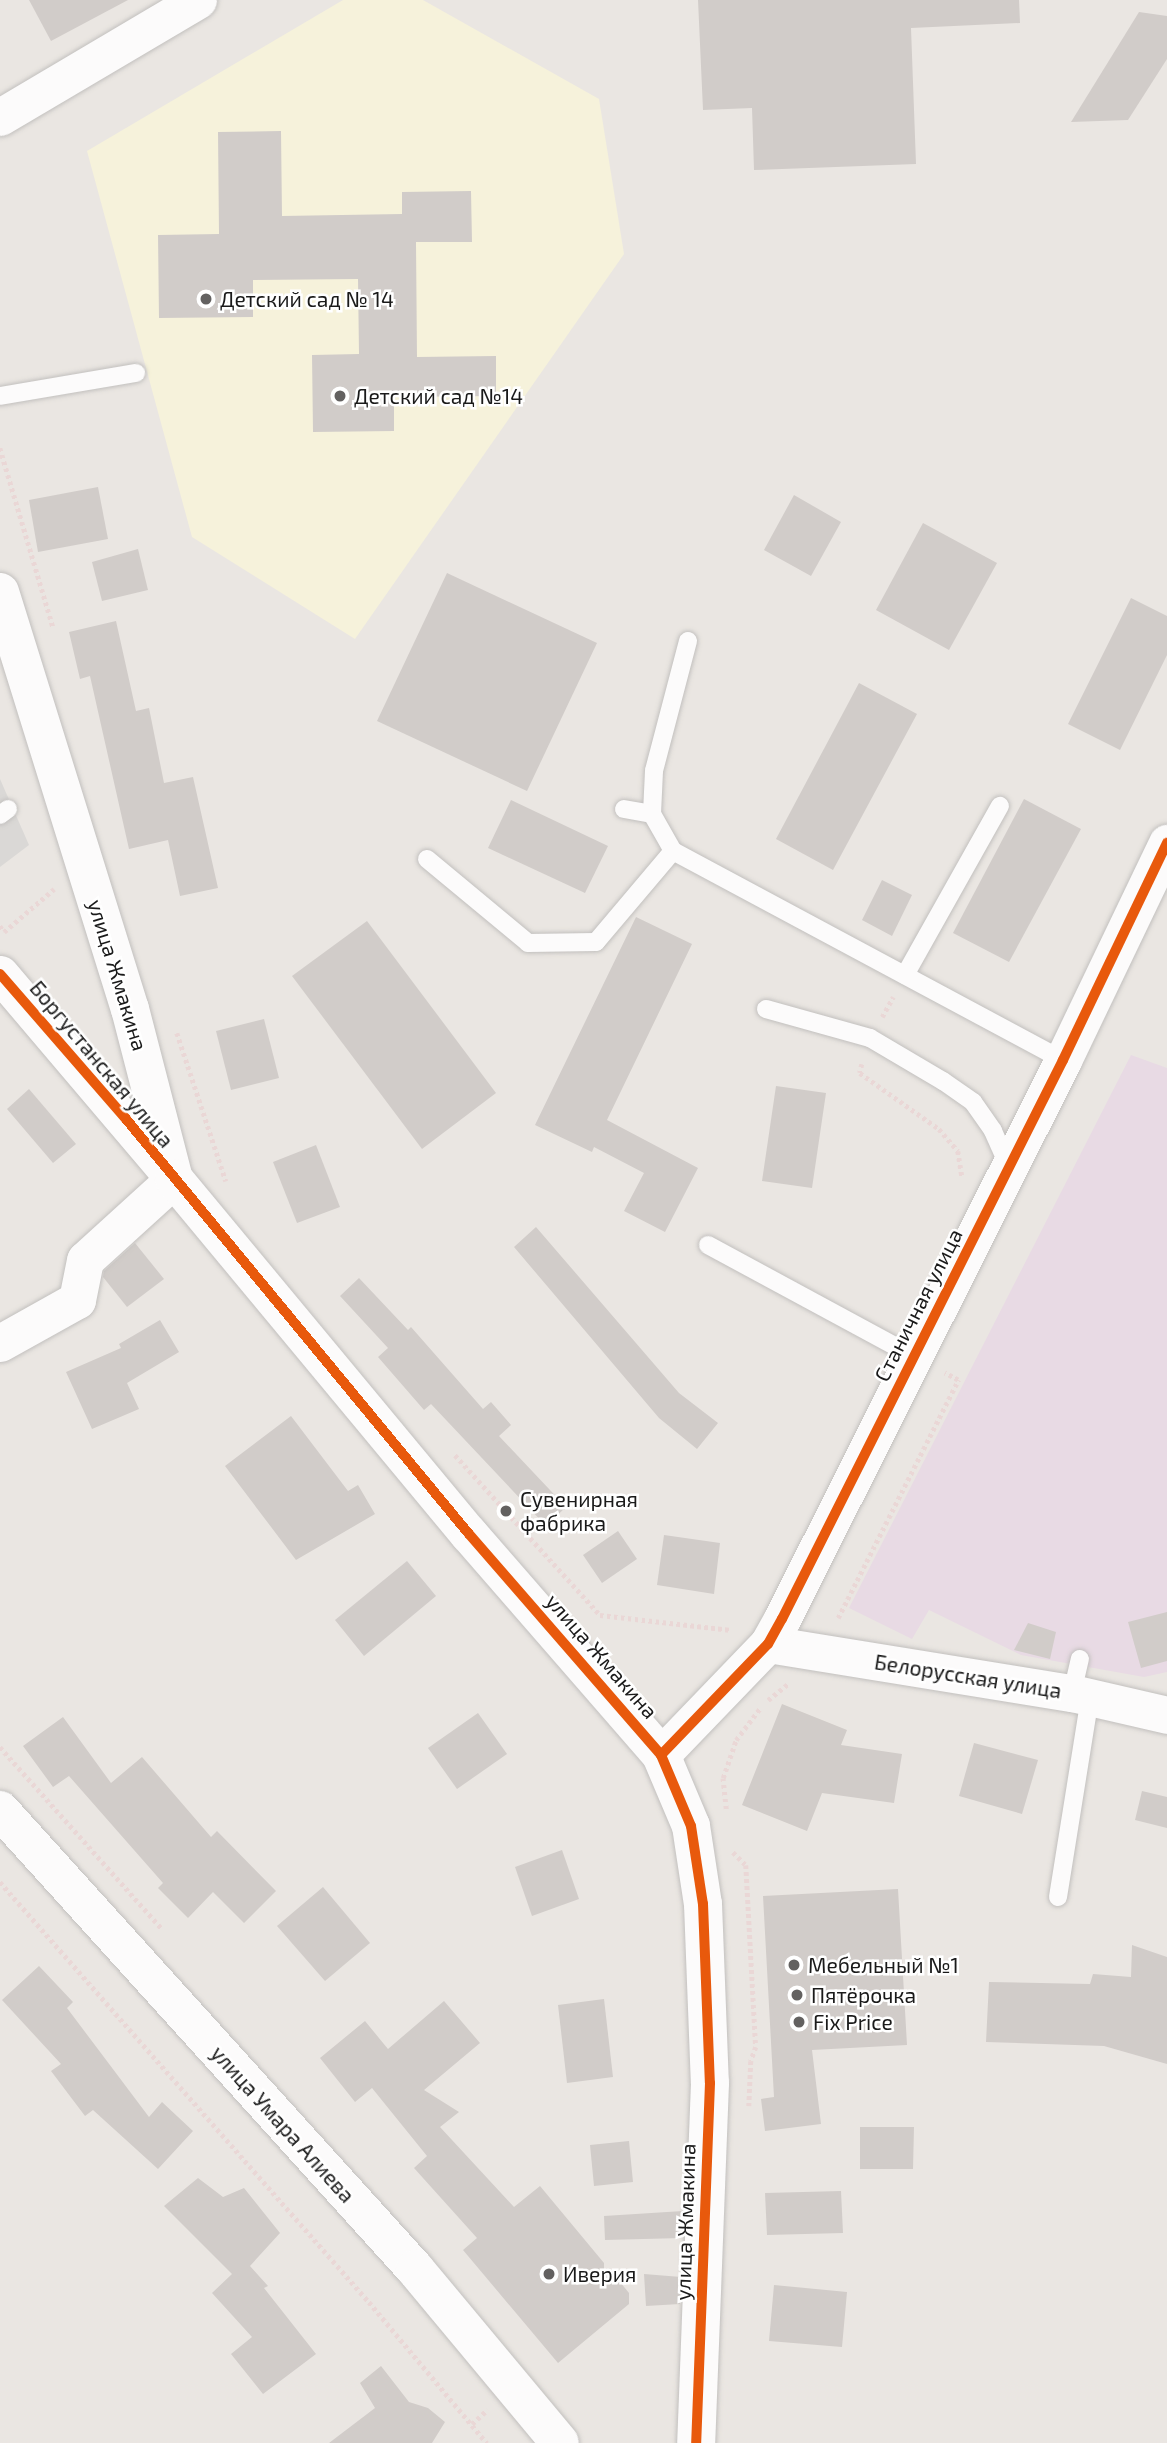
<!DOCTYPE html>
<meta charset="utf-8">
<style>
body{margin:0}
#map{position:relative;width:1167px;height:2443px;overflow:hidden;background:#eae6e2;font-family:"Exo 2",sans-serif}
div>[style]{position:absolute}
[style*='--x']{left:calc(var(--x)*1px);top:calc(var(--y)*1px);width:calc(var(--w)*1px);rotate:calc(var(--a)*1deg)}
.industrial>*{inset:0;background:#e8dae4}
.education>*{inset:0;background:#f6f2db}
.parking>*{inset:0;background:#dad8d6}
.building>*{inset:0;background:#d1ccc9}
.path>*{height:4.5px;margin-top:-2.25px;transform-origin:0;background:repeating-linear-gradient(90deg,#ead7d6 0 3.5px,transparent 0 7px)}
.roads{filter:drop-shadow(0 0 2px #c2c0be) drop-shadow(0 0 2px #c2c0be)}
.service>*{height:18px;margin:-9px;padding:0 9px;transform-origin:9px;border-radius:9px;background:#fcfbfb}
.minor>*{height:37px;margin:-18.5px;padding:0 18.5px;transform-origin:18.5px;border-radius:18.5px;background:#fcfbfb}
.tertiary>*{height:38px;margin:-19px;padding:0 19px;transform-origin:19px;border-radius:19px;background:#fcfbfb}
.cycleway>*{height:10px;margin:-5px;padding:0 5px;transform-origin:5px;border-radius:5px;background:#e8590c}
.dots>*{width:19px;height:19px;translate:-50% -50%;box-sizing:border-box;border:4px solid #fff;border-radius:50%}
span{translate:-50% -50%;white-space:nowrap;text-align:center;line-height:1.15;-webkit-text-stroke:5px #fff;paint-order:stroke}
.poi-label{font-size:21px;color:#1a1a1a}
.left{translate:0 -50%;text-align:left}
.street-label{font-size:21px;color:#1a1a1a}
</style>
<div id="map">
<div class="industrial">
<div style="clip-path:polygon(1131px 1055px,1167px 1068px,1167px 1672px,1144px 1677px,1021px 1655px,929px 1610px,912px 1639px,849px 1608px)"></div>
</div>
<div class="education">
<div style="clip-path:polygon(343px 0,423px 0,599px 99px,624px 254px,355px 639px,192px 537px,87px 151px)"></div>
</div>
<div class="parking">
<div style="clip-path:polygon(0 779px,29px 845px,0 867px)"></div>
</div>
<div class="building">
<div style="clip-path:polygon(29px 0,128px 0,51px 41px)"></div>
<div style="clip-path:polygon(698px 0,1019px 0,1020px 23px,911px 28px,916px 164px,754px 170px,752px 108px,703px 110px)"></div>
<div style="clip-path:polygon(1139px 12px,1167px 16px,1167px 59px,1128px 120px,1071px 122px)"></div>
<div style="clip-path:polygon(281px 131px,282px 216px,402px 214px,402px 192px,471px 191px,472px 242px,416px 242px,417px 357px,496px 356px,496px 396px,394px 397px,394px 431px,313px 432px,312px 355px,359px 354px,358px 279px,253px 280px,253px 317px,159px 318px,158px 235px,219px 234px,218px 132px)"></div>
<div style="clip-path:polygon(98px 487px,108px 539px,38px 552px,29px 500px)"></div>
<div style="clip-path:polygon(794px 495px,841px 522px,811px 576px,764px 550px)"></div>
<div style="clip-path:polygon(923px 523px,997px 563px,949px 650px,876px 610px)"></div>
<div style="clip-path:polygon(138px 549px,148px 590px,102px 601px,92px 562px)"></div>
<div style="clip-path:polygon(447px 573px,597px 643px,527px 791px,377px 721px)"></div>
<div style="clip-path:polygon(1131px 598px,1167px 616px,1167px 655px,1120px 750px,1068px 724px)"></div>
<div style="clip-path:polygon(116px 621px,136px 711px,149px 708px,164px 783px,193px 777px,218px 888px,180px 896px,168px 840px,129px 849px,90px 676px,80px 679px,69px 632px)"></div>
<div style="clip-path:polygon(859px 683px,917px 714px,833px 870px,776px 839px)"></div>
<div style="clip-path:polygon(1024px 799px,1081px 829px,1009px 962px,953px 933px)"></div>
<div style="clip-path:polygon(511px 800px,608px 846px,585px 893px,488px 848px)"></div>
<div style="clip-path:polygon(882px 880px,912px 895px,892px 936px,862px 920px)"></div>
<div style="clip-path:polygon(636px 917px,692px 944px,607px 1120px,698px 1168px,665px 1232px,624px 1211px,644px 1173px,594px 1147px,592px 1152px,535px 1125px)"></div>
<div style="clip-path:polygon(367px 921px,496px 1093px,422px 1149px,292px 976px)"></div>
<div style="clip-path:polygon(264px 1019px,279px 1078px,231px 1090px,216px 1031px)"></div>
<div style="clip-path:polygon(776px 1086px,826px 1093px,812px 1188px,762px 1181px)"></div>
<div style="clip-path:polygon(29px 1089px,76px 1144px,53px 1163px,7px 1109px)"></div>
<div style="clip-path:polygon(316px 1145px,340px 1207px,297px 1223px,273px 1162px)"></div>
<div style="clip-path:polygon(536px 1227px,679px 1393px,718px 1423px,697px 1449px,659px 1418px,514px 1247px)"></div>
<div style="clip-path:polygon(135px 1243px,164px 1279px,127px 1307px,103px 1277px,104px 1271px)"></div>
<div style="clip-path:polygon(359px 1278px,408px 1330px,411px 1327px,483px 1409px,491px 1402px,511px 1425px,499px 1436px,566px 1507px,546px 1526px,431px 1404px,424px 1410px,378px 1357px,388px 1348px,340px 1296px)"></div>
<div style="clip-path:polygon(160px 1320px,179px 1352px,127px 1383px,139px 1409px,92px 1429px,66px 1372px,121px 1348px,119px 1344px)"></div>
<div style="clip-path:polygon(291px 1416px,348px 1491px,358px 1485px,375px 1514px,296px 1560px,225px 1466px)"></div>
<div style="clip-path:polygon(618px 1531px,637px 1559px,602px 1583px,583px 1555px)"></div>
<div style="clip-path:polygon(664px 1535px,720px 1543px,714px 1594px,657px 1585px)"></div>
<div style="clip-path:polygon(407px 1561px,436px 1596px,364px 1656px,335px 1620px)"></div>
<div style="clip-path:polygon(1167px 1612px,1167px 1661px,1141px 1668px,1128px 1622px)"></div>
<div style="clip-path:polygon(1028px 1623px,1056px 1632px,1050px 1659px,1014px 1650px)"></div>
<div style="clip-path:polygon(782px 1704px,847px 1730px,841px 1745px,902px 1754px,894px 1803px,822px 1793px,807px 1831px,742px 1805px)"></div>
<div style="clip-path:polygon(478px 1713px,507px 1754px,457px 1789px,428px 1748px)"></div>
<div style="clip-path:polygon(63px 1717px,111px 1783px,142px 1757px,211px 1837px,217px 1831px,276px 1891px,244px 1923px,213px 1892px,188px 1918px,158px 1888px,163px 1883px,69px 1776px,53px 1787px,23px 1746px)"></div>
<div style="clip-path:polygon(974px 1743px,1038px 1760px,1022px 1814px,959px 1796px)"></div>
<div style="clip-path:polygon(1142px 1791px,1167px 1797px,1167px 1828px,1135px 1820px)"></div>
<div style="clip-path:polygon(562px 1850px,579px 1899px,532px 1916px,515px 1867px)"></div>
<div style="clip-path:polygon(323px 1887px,370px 1943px,325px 1981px,277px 1926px)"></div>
<div style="clip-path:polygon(898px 1889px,907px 2045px,812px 2050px,821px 2124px,765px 2131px,761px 2099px,774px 2097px,763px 1896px)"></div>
<div style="clip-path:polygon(1132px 1945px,1167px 1957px,1167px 2064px,1104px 2046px,986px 2042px,989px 1982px,1090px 1984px,1093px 1974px,1131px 1977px)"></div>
<div style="clip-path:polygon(39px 1966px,73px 2002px,67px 2008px,149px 2117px,162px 2102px,193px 2131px,158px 2169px,93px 2110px,85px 2116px,51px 2071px,61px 2064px,2px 2000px)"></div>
<div style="clip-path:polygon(604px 1999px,613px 2077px,567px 2083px,558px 2005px)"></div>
<div style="clip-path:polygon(444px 2001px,480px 2043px,424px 2090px,459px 2112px,440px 2127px,514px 2207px,540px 2186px,604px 2263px,604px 2270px,611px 2271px,629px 2293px,629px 2304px,558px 2363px,463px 2250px,477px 2238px,414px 2168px,427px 2156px,372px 2088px,355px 2102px,320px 2058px,365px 2021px,388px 2049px)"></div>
<div style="clip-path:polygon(860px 2127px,914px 2127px,913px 2169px,860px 2169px)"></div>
<div style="clip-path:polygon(629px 2141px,633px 2182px,594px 2186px,590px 2145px)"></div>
<div style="clip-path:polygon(198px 2178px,223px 2197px,244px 2188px,280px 2233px,250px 2266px,268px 2286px,264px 2288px,316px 2354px,263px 2394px,231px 2354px,252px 2337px,212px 2293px,232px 2274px,164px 2206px)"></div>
<div style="clip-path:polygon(841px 2191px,843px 2233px,767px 2235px,765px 2193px)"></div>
<div style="clip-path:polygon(683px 2211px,682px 2238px,605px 2240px,604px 2216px)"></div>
<div style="clip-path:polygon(644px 2274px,681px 2277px,680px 2304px,646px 2306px)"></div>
<div style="clip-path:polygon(774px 2285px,847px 2292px,842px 2347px,769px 2341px)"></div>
<div style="clip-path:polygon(381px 2366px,409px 2402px,428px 2408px,445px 2422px,432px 2443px,329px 2443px,375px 2408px,360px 2383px)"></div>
</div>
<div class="path">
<div style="--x:0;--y:448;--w:187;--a:73.5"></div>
<div style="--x:0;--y:926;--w:7;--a:56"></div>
<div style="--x:4;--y:932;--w:66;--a:-40.7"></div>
<div style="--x:882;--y:1017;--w:23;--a:-61"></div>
<div style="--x:177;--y:1033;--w:156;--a:71.7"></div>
<div style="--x:862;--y:1064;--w:9;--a:103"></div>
<div style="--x:860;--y:1073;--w:97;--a:35.3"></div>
<div style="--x:939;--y:1129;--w:29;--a:49"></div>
<div style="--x:958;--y:1151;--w:26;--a:81"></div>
<div style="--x:455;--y:1455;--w:216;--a:47.8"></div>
<div style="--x:600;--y:1615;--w:132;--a:6.5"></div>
<div style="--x:838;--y:1618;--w:267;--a:-63.2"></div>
<div style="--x:958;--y:1380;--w:15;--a:-152"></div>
<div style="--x:768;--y:1700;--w:26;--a:-39"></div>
<div style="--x:0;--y:1747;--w:244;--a:48.3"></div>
<div style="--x:726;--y:1809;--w:31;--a:-96"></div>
<div style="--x:723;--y:1778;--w:40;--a:-71.1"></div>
<div style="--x:736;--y:1740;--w:41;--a:-52.9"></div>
<div style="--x:733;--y:1852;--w:18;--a:45"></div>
<div style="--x:746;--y:1865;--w:182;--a:86.9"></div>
<div style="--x:756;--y:2047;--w:15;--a:110"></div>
<div style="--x:751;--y:2061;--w:45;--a:92.5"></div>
<div style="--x:0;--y:1882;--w:559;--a:48.7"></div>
<div style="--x:369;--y:2302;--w:184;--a:50.1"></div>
<div style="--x:472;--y:2424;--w:21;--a:-43"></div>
</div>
<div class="roads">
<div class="service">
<div style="--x:0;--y:396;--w:138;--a:-9.6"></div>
<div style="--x:688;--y:641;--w:134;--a:104.7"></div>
<div style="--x:654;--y:771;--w:43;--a:92.7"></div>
<div style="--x:652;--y:814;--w:43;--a:60.4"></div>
<div style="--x:673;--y:851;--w:442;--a:28.2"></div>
<div style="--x:624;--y:809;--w:28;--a:10"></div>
<div style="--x:0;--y:815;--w:10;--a:-37"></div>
<div style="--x:427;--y:859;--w:131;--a:39.7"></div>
<div style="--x:528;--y:943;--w:68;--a:-0.8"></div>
<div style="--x:596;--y:942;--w:119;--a:-49.8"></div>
<div style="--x:905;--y:975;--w:194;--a:-60.7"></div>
<div style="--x:766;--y:1009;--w:108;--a:15.6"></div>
<div style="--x:870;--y:1038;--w:85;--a:30.5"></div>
<div style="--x:943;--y:1081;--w:37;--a:35"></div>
<div style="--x:973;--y:1102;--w:35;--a:55"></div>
<div style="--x:993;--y:1131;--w:39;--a:66"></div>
<div style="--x:708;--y:1245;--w:233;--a:28.4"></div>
<div style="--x:1072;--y:1693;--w:35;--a:-77"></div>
<div style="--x:1058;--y:1897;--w:203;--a:-80.9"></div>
</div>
<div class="minor">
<div style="--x:0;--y:117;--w:230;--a:-30.6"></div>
<div style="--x:0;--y:974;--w:269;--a:49.7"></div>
<div style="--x:174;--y:1179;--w:120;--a:137.7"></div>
<div style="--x:85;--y:1260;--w:41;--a:101.3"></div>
<div style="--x:77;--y:1300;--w:88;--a:150.8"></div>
<div style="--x:768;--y:1644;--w:308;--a:9.2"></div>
<div style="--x:1072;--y:1693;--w:98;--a:13"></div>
<div style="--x:661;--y:1755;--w:154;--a:-46.1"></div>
<div style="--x:768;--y:1644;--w:29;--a:-61"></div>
<div style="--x:782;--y:1619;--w:626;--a:-63.31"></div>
<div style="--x:1063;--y:1060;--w:241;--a:-64.4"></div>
</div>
<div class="tertiary">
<div style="--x:0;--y:592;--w:437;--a:72.7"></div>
<div style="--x:130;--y:1009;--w:176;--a:75.5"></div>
<div style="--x:174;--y:1179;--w:462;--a:50.3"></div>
<div style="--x:469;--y:1534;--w:293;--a:49"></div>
<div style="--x:661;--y:1755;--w:77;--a:67.1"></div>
<div style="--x:691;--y:1826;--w:79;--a:81.3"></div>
<div style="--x:703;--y:1904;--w:179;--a:87.8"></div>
<div style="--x:710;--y:2083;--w:360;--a:92.2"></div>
<div style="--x:0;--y:1810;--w:619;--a:47.88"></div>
<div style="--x:415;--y:2269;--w:226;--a:50.2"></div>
</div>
</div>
<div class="cycleway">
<div style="--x:0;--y:974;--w:192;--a:49"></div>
<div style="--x:126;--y:1119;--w:538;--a:50.43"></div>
<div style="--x:469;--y:1534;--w:293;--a:49"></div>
<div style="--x:661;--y:1755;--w:77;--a:67.1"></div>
<div style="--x:691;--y:1826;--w:79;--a:81.3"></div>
<div style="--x:703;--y:1904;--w:179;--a:87.8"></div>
<div style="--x:710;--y:2083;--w:360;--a:92.2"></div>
<div style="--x:661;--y:1755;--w:154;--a:-46.1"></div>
<div style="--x:768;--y:1644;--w:29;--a:-61"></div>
<div style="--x:782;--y:1619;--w:626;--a:-63.31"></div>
<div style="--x:1063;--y:1060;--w:241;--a:-64.4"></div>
</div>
<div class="dots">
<div style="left:206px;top:299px;background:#636160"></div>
<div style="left:340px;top:396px;background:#636160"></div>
<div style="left:506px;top:1511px;background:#636160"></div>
<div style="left:794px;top:1965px;background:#636160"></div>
<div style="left:797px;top:1995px;background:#636160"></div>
<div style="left:799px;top:2022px;background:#636160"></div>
<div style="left:549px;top:2274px;background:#636160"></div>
</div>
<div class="poi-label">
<span class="left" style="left:220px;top:299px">Детский сад № 14</span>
<span class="left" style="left:354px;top:396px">Детский сад №14</span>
<span class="left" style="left:520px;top:1511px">Сувенирная<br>фабрика</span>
<span class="left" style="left:808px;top:1965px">Мебельный №1</span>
<span class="left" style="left:811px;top:1995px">Пятёрочка</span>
<span class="left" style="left:813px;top:2022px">Fix Price</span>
<span class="left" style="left:563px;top:2274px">Иверия</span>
</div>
<div class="street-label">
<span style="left:118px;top:975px;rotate:73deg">улица Жмакина</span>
<span style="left:102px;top:1064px;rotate:50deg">Боргустанская улица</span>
<span style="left:918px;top:1305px;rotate:-63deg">Станичная улица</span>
<span style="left:602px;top:1656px;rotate:49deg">улица Жмакина</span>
<span style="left:968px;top:1676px;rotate:9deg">Белорусская улица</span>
<span style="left:283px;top:2124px;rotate:48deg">улица Умара Алиева</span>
<span style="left:685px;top:2222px;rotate:-88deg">улица Жмакина</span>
</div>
</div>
